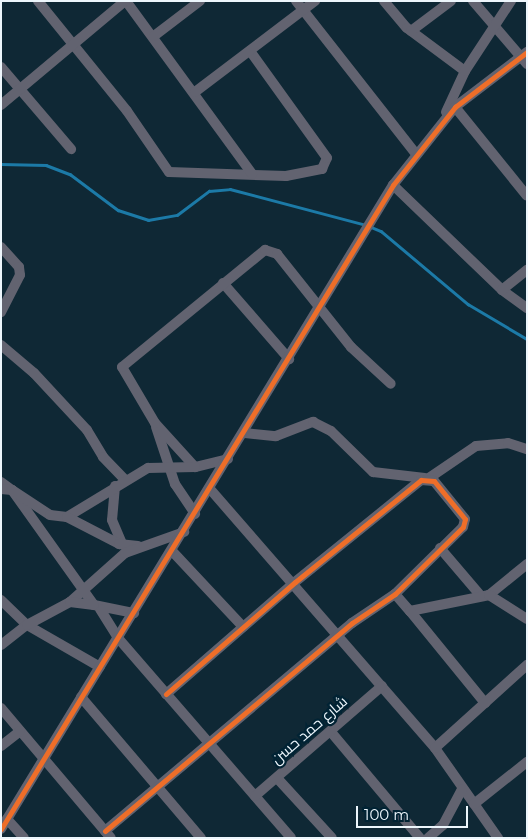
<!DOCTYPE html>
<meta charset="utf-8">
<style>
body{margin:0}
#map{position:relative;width:528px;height:839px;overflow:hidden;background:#0f2835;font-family:Montserrat,Cairo,sans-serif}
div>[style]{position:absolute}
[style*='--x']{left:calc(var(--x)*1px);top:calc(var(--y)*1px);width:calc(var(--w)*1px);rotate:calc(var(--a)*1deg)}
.stream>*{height:2.5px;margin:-1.25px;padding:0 1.25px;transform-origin:1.25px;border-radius:1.25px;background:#1c7aa7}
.minor>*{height:10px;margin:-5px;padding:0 5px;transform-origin:5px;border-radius:5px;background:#626370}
.cycleway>*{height:5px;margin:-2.5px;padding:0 2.5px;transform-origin:2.5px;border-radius:2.5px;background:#ee6e29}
span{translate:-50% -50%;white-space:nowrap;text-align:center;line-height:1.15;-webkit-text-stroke:4.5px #012334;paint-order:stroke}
.street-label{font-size:15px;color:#edf6fc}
.frame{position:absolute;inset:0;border:2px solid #edf6fc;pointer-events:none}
.scale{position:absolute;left:356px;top:806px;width:112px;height:22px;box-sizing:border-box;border:2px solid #edf6fc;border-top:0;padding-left:6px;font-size:15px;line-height:18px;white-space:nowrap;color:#edf6fc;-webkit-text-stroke:4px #012334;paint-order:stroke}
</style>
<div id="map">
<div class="stream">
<div style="--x:1;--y:164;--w:45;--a:1.3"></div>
<div style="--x:46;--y:165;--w:26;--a:21"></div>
<div style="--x:70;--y:174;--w:60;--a:36.9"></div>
<div style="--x:118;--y:210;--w:32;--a:18"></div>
<div style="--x:148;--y:220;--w:29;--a:-10"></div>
<div style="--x:177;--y:215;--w:40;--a:-37"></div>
<div style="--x:209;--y:191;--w:21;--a:-5"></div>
<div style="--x:230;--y:189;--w:141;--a:14.8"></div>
<div style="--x:371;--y:227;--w:11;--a:22"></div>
<div style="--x:381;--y:231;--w:114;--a:40"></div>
<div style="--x:468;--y:304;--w:69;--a:30.7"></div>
</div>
<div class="minor">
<div style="--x:38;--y:1;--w:141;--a:51"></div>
<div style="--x:127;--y:111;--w:74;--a:55.5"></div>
<div style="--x:169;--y:172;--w:117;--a:2"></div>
<div style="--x:286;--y:176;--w:37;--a:-11"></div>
<div style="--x:322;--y:169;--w:12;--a:-66"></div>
<div style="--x:327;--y:158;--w:132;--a:-125.7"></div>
<div style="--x:126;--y:1;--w:214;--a:53.9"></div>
<div style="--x:296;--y:1;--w:194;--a:51.9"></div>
<div style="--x:384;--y:1;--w:35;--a:50"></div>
<div style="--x:407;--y:28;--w:72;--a:36.6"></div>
<div style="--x:473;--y:1;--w:83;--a:49.4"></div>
<div style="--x:411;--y:31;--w:50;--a:-36.9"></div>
<div style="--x:154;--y:36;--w:58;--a:-37.3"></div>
<div style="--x:1;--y:67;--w:108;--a:49.5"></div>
<div style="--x:195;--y:92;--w:151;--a:-37.2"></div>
<div style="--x:1;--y:105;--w:162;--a:-40"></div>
<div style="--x:455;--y:107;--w:114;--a:51"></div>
<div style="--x:446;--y:112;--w:45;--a:-65.1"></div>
<div style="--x:465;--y:71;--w:84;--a:-56.7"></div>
<div style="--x:393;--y:185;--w:151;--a:43.9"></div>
<div style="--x:502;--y:290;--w:31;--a:36"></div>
<div style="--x:1;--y:247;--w:27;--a:48"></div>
<div style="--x:19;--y:267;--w:8;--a:83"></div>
<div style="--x:20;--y:275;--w:42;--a:117.2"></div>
<div style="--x:223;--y:283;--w:101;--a:49"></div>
<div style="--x:502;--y:290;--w:32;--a:-39"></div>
<div style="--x:1;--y:345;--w:43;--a:40.3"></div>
<div style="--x:34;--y:373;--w:78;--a:47.1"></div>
<div style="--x:87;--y:430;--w:31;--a:59"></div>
<div style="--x:103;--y:457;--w:32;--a:46"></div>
<div style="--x:156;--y:427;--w:60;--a:71.6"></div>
<div style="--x:175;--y:484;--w:36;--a:56"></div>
<div style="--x:245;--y:433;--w:31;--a:6"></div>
<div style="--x:276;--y:436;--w:40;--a:-21"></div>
<div style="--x:313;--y:422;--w:20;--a:27"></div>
<div style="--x:331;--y:431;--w:59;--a:44.3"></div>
<div style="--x:373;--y:472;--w:52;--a:6.6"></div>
<div style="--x:228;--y:459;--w:34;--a:166"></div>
<div style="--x:195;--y:467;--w:59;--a:-132.3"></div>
<div style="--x:155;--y:423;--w:65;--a:-120.5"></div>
<div style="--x:122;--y:367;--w:185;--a:-39.3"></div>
<div style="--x:265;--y:250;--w:13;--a:18"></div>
<div style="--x:277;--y:254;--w:119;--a:51.5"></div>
<div style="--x:351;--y:347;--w:54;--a:42.8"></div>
<div style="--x:429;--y:478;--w:57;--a:-34.2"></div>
<div style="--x:476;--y:446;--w:32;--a:-5"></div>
<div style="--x:508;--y:443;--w:20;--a:18"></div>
<div style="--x:1;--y:482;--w:14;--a:36"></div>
<div style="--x:12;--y:490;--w:141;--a:54.5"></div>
<div style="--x:94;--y:605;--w:41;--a:11.3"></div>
<div style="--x:115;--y:486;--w:34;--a:95"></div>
<div style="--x:112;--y:520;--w:26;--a:67"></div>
<div style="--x:1;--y:489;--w:11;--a:5"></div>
<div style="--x:12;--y:490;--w:45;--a:33.3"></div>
<div style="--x:50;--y:515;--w:17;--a:7"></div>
<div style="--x:67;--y:517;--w:95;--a:-31.2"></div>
<div style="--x:148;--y:468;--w:47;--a:-1.2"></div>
<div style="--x:210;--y:489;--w:343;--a:49"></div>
<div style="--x:435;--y:748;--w:110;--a:55"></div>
<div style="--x:67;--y:517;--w:59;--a:27.4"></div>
<div style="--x:119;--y:544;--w:19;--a:6"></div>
<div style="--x:440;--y:548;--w:63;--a:49.5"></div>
<div style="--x:172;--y:551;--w:104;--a:46.9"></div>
<div style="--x:395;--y:594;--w:23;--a:49"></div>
<div style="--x:410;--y:611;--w:81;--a:-11.4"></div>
<div style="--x:489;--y:595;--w:49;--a:-39.2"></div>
<div style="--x:489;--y:595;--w:45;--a:32.3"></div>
<div style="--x:1;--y:600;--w:36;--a:44"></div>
<div style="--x:27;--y:625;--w:84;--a:29.9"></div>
<div style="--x:70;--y:602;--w:74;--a:-41.7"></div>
<div style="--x:125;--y:553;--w:63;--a:-19.6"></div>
<div style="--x:100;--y:609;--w:34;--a:58"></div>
<div style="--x:118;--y:638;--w:264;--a:49.1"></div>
<div style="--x:410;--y:611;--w:119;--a:50.8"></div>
<div style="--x:1;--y:645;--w:33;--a:-38"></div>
<div style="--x:27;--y:625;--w:49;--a:-28.1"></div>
<div style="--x:70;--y:602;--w:24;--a:7"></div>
<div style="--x:81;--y:697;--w:185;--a:49.6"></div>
<div style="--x:1;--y:708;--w:170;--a:49.8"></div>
<div style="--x:331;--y:732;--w:138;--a:50"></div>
<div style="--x:1;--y:746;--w:24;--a:-38"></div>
<div style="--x:435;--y:748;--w:124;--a:-42.1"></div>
<div style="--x:277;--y:778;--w:81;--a:47.5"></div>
<div style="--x:255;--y:796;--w:168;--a:-40.9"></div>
<div style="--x:474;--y:804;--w:68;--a:-38.4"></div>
<div style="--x:7;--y:819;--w:25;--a:48"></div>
<div style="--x:1;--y:829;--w:754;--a:-58.67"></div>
<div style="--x:393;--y:185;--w:100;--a:-51.5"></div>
<div style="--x:455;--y:107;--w:91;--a:-37.4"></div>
<div style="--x:105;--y:831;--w:323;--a:-40.1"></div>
<div style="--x:352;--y:623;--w:52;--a:-34"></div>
<div style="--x:395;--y:594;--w:95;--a:-44.6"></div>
<div style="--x:463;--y:527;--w:8;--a:-76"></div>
<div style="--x:465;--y:519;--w:49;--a:-129.2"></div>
<div style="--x:434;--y:481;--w:13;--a:-176"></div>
<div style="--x:421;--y:480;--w:162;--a:141"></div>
<div style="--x:295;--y:582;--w:171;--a:139"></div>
<div style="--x:428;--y:838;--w:20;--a:-41"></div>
<div style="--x:443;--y:825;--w:40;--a:-62"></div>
</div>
<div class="cycleway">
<div style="--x:1;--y:829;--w:754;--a:-58.67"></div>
<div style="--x:393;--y:185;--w:100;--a:-51.5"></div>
<div style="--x:455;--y:107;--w:91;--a:-37.4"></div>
<div style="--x:105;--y:831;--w:323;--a:-40.1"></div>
<div style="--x:352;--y:623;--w:52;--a:-34"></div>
<div style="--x:395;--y:594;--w:95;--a:-44.6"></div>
<div style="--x:463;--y:527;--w:8;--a:-76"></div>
<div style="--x:465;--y:519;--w:49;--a:-129.2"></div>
<div style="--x:434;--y:481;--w:13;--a:-176"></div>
<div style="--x:421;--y:480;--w:162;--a:141"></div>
<div style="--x:295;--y:582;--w:171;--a:139"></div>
</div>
<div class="street-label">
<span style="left:309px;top:730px;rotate:-41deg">شارع حمد حسن</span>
</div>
<div class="frame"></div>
<div class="scale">100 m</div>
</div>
